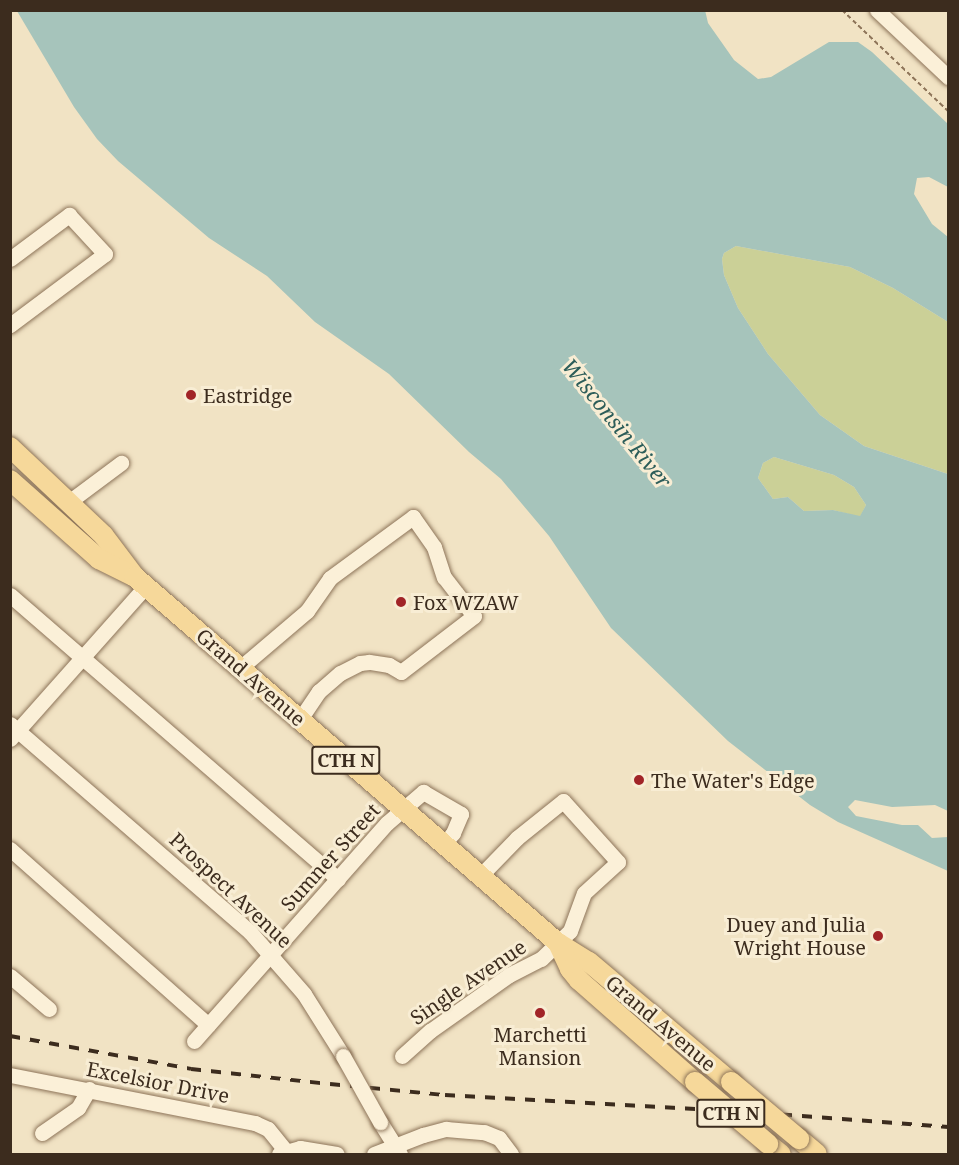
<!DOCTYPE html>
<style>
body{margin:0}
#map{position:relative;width:959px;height:1165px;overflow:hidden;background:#f1e3c4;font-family:"Noto Serif",serif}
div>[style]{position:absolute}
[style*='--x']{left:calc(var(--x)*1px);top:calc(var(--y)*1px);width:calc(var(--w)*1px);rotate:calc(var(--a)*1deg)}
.green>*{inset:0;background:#cbd097}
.water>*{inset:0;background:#a6c4bb}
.path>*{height:2px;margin-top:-1px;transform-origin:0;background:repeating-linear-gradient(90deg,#8d7459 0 4.5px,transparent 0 7.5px)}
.roads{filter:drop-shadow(0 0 2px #8d7459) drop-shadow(0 0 2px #8d7459)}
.minor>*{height:15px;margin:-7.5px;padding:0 7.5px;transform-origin:7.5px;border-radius:7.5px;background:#fbf0d8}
.major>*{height:20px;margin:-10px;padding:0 10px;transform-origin:10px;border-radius:10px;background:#f6d89a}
.rail>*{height:4px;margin-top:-2px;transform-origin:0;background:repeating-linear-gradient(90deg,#3c2c1e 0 10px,transparent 0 20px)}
.bridges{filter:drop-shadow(0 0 2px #8d7459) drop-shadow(0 0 2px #8d7459)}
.minor-bridge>*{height:15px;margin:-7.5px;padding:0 7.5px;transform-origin:7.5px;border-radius:7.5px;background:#fbf0d8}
.major-bridge>*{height:20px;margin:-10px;padding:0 10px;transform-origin:10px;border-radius:10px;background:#f6d89a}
.dots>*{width:16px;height:16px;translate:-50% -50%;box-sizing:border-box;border:3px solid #f8edd4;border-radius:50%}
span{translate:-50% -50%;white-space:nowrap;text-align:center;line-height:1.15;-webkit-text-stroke:6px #f8edd4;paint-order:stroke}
.shield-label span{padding:2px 4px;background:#f8edd4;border:2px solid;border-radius:4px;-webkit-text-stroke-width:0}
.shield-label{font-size:18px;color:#3c2c1e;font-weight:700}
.poi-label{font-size:20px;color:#3c2c1e}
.left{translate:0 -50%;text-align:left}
.right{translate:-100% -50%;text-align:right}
.street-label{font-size:20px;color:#3c2c1e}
.water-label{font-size:21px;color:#2c5d59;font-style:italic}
.frame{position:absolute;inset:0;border:12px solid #3c2c1e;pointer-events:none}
</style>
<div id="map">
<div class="green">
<div style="clip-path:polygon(736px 246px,850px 267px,893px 288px,948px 322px,948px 474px,864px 446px,820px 415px,768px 354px,738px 308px,724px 275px,722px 259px,724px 253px)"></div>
<div style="clip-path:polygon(774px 457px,834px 475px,854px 487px,866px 505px,860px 517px,833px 510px,804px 511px,788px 497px,773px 499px,758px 478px,763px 463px)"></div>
</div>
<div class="water">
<div style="clip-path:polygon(evenodd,705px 10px,708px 23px,734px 60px,758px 79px,771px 77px,829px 42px,858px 42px,872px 52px,948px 124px,948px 187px,929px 177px,917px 178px,914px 194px,932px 224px,948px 237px,948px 322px,893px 288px,850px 267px,736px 246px,724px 253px,722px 259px,724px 275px,738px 308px,768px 354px,820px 415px,864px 446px,948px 474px,948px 811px,935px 805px,892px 807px,855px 800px,848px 807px,856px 816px,902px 825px,918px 825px,932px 838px,948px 837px,948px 871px,838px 822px,810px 805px,728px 741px,611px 628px,549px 536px,501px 479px,469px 452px,389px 374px,315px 322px,267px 276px,209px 238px,118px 161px,97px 139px,74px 107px,17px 11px,705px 10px,774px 457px,834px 475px,854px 487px,866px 505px,860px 516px,833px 510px,804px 511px,788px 497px,773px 499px,758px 478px,763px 463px,774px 457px)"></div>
</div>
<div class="path">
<div style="--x:842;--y:10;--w:146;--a:43.6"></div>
</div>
<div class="roads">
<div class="minor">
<div style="--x:877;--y:10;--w:98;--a:43.3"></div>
<div style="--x:10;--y:259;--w:74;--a:-36.7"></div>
<div style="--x:69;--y:215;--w:53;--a:47.3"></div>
<div style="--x:105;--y:254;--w:119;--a:143.2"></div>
<div style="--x:70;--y:501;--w:64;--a:-36.7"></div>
<div style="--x:10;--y:595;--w:434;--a:40.9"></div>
<div style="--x:240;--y:668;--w:88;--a:-40.4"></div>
<div style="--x:307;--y:611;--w:40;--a:-55.1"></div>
<div style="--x:330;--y:578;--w:103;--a:-36.3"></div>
<div style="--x:413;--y:517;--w:37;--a:55"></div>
<div style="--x:434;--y:547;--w:32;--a:72"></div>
<div style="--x:444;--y:577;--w:49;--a:52.4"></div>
<div style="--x:474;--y:616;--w:92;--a:142.5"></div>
<div style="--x:401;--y:672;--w:14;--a:-150"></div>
<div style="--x:389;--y:665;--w:20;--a:-171"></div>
<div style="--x:369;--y:662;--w:9;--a:174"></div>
<div style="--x:360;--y:663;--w:22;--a:153"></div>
<div style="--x:340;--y:673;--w:28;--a:139"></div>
<div style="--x:319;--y:691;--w:34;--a:124"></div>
<div style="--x:10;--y:724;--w:318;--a:40.9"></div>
<div style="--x:250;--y:932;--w:82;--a:48.9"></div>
<div style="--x:304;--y:994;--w:73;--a:57.8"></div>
<div style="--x:10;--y:739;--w:205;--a:-48.4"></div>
<div style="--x:10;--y:849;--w:265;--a:41.6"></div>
<div style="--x:10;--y:976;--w:51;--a:40.2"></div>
<div style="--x:194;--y:1041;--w:291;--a:-48.5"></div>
<div style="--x:387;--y:823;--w:48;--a:-40.7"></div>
<div style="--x:423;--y:792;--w:44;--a:30.1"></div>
<div style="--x:461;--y:814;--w:21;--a:113"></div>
<div style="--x:453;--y:833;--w:16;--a:130"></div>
<div style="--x:402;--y:1056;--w:38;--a:-42"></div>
<div style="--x:430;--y:1031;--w:97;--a:-35.3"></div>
<div style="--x:509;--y:975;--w:36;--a:-27"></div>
<div style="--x:541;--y:959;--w:40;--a:-44"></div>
<div style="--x:570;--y:931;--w:40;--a:-69.8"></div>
<div style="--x:584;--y:893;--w:46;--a:-42.4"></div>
<div style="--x:618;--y:862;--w:82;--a:-132"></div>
<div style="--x:563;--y:801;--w:59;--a:141.2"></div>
<div style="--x:517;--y:838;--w:53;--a:134.2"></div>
<div style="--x:10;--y:1075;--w:250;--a:11.1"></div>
<div style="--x:255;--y:1123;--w:14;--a:25"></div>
<div style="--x:268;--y:1129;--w:28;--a:51"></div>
<div style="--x:380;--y:1122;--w:38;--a:58"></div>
<div style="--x:42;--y:1133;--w:44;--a:-34.8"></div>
<div style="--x:78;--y:1108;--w:22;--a:-60"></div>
<div style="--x:279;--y:1154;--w:22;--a:-16"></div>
<div style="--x:300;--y:1148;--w:37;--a:9"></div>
<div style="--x:374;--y:1154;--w:53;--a:-21.2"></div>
<div style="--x:423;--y:1135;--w:24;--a:-15"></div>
<div style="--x:446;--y:1129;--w:38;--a:5"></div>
<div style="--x:484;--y:1132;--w:16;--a:22"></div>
<div style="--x:499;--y:1138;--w:20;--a:53"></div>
</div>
<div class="major">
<div style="--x:10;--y:447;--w:129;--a:43.4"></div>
<div style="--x:104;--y:536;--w:51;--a:52.9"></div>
<div style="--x:10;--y:480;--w:119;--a:41.6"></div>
<div style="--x:99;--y:559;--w:40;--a:26.6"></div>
<div style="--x:135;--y:577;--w:559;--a:40.87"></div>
<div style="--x:558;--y:943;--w:36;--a:32"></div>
<div style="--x:589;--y:962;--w:186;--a:40.2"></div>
<div style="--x:558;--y:943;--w:29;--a:65"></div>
<div style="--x:570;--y:969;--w:14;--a:51"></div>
<div style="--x:579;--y:980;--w:154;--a:41.3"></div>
<div style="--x:799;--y:1139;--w:23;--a:40"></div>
<div style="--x:768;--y:1144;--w:16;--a:38"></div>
</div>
</div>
<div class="rail">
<div style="--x:10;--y:1036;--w:184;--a:10.3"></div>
<div style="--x:191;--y:1069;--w:140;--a:6.2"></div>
<div style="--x:330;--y:1084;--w:116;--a:5.5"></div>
<div style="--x:445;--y:1095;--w:318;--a:3.2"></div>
<div style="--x:762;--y:1113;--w:187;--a:4.3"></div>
</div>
<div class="bridges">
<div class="minor-bridge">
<div style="--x:343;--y:1056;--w:76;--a:60.7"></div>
</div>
<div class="major-bridge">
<div style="--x:695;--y:1082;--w:96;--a:40.3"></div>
<div style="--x:731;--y:1082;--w:89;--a:40"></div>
</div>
</div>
<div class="dots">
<div style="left:191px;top:395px;background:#a12427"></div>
<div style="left:401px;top:602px;background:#a12427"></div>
<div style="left:639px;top:780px;background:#a12427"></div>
<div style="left:878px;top:936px;background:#a12427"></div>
<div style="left:540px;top:1013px;background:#a12427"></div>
</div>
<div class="shield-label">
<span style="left:346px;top:760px">CTH N</span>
<span style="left:731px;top:1113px">CTH N</span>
</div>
<div class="poi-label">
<span class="left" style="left:203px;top:395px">Eastridge</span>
<span class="left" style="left:413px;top:602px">Fox WZAW</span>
<span class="left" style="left:651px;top:780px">The Water's Edge</span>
<span class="right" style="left:866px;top:936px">Duey and Julia<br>Wright House</span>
<span style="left:540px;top:1046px">Marchetti<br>Mansion</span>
</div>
<div class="street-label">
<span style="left:251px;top:677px;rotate:41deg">Grand Avenue</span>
<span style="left:330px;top:857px;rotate:-48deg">Sumner Street</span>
<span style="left:231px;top:890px;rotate:43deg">Prospect Avenue</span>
<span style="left:468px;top:982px;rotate:-34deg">Single Avenue</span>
<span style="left:661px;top:1023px;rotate:40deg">Grand Avenue</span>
<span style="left:158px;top:1082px;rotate:11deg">Excelsior Drive</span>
</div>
<div class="water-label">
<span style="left:617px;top:423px;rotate:51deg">Wisconsin River</span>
</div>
<div class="frame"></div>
</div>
